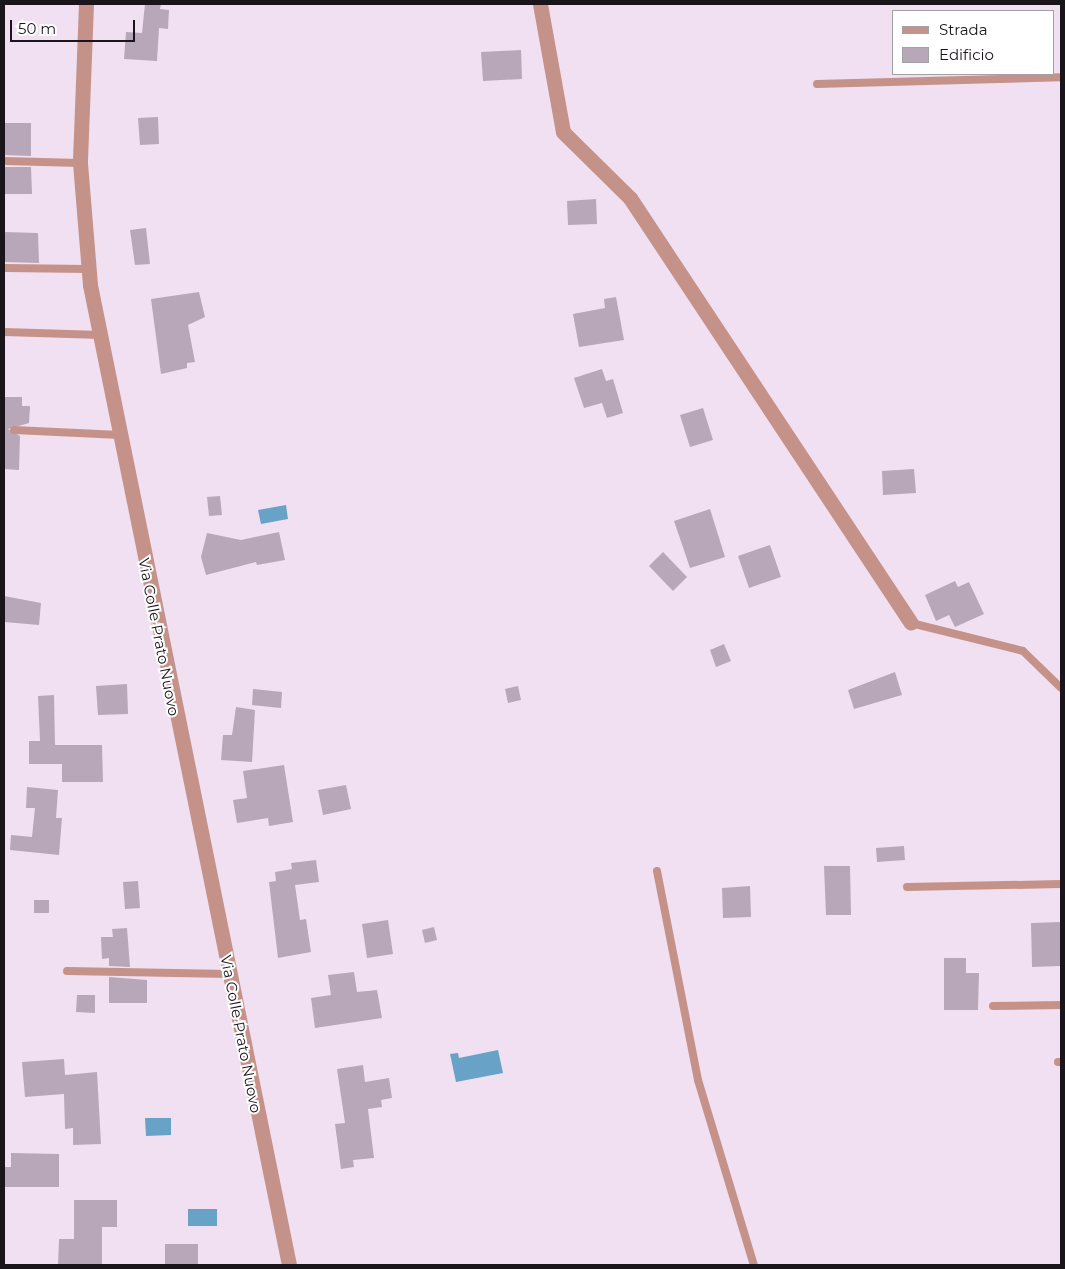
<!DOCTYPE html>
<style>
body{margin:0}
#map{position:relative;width:1065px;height:1269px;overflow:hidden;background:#f1e0f2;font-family:Montserrat,sans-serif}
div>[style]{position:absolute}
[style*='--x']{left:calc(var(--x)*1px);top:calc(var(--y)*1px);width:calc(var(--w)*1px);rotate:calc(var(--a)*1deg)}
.water>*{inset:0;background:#68a2c7}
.building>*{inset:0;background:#b7a7b8}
.lane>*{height:8px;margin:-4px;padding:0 4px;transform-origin:4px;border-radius:4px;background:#c5928a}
.street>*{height:15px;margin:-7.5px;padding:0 7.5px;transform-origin:7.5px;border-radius:7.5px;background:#c5928a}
span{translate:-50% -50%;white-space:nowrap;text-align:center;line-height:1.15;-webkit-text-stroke:4px #fff;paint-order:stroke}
.street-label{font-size:15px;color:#1a141b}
.frame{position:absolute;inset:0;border:5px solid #1a141b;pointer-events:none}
.legend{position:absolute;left:892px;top:10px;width:162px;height:65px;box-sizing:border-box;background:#fff;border:1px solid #a3a1a4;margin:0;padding:6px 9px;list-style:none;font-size:15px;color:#1a141b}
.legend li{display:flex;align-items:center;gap:10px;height:25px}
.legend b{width:25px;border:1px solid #a3a1a4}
.scale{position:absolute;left:10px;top:20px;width:125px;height:22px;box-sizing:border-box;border:2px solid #1a141b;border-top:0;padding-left:6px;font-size:15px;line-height:18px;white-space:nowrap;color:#1a141b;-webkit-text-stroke:4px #fff;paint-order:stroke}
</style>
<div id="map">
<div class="water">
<div style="clip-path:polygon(286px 505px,288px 519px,261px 524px,258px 510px)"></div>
<div style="clip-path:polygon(498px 1050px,503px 1073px,456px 1082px,450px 1054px,458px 1053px,459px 1058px)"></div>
<div style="clip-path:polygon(145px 1118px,171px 1118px,171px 1135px,146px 1136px)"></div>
<div style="clip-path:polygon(188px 1209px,217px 1209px,217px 1226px,188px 1226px)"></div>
</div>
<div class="building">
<div style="clip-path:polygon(145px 4px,161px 4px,160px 9px,169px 10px,168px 29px,159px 28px,157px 61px,124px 59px,126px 32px,142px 33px)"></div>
<div style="clip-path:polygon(521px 50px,522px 79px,483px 81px,481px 52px)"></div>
<div style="clip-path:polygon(158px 117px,159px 144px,140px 145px,138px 118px)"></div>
<div style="clip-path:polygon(4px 123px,31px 123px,31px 156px,4px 155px)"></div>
<div style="clip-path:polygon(4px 167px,31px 167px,32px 194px,4px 194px)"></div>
<div style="clip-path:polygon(596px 199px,597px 224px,568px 225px,567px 201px)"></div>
<div style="clip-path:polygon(146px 228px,150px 264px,135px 265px,130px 230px)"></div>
<div style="clip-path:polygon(4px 232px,38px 233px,39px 263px,4px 262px)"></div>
<div style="clip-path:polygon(199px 292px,205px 317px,188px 325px,195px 362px,187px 363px,187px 368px,161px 374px,151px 299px)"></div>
<div style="clip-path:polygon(616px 297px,624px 340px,579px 347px,573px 314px,605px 308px,604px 299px)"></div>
<div style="clip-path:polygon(602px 369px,606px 381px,613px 379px,623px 413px,607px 418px,602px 403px,584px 408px,574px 378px)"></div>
<div style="clip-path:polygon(4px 397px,22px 397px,22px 406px,30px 406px,29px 423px,8px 429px,20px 436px,19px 470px,4px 469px)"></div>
<div style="clip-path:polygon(703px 408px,713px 440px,690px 447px,680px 415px)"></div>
<div style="clip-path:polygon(914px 469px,916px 493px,883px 495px,882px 471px)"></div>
<div style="clip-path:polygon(220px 496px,222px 515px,209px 516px,207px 497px)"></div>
<div style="clip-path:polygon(710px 509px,725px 557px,690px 568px,674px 521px)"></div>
<div style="clip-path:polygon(279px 532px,285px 560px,257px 565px,256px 562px,206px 575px,201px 557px,207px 533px,241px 540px)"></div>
<div style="clip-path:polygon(770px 545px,781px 577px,749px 588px,738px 556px)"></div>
<div style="clip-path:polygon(663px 552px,687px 577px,673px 591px,649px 566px)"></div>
<div style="clip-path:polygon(955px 581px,958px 587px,969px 582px,984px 614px,955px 627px,949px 615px,936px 621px,925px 595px)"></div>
<div style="clip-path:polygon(4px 596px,41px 603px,39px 625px,4px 622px)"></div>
<div style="clip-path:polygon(724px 644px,731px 661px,716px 667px,710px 650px)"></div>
<div style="clip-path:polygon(895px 672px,902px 695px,854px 709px,848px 690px)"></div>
<div style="clip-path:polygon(127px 684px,128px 714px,98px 715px,96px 686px)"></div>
<div style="clip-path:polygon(518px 686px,521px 700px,508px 703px,505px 689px)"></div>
<div style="clip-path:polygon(253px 689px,282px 692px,281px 708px,252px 705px)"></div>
<div style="clip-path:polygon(54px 695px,55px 745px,102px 745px,103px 782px,62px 782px,62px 764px,29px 764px,29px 741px,40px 741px,38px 696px)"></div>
<div style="clip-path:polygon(236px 707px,255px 710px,252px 762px,221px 760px,223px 735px,232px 735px)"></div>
<div style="clip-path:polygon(284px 765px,293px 822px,269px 826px,268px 818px,237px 823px,233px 800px,247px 798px,243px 771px)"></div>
<div style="clip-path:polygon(346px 785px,351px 809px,323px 815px,318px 790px)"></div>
<div style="clip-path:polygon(27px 787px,58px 790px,56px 818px,62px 818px,59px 855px,10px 850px,11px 835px,32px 837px,35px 808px,26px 808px)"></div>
<div style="clip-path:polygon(904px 846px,905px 860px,877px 862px,876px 848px)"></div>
<div style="clip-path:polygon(316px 860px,319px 882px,295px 885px,300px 920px,306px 919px,311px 952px,278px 958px,269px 882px,276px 881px,275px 872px,292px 869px,291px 863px)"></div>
<div style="clip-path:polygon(824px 866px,850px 866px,851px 915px,826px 915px)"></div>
<div style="clip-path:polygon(138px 881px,140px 908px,125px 909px,123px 882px)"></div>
<div style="clip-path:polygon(750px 886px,751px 917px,723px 918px,722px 888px)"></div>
<div style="clip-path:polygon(34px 900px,49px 900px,49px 913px,34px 913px)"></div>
<div style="clip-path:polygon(388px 920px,393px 954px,367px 958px,362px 924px)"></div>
<div style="clip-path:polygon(1061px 922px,1061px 966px,1032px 967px,1031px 923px)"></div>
<div style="clip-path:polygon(434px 927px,437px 940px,425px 943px,422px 930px)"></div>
<div style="clip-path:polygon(127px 928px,130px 967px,109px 966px,109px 958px,102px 959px,101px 937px,113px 937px,112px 929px)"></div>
<div style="clip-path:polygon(944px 958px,966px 958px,966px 973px,979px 973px,978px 1010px,944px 1010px)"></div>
<div style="clip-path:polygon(354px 972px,357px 992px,377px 990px,382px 1018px,315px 1028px,311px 998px,331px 995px,328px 975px)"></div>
<div style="clip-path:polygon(109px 977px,147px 980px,147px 1003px,109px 1003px)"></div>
<div style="clip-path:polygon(77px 995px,95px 995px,95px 1013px,76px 1012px)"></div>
<div style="clip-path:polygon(64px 1059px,65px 1075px,97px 1072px,101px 1144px,73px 1145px,73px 1128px,65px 1129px,64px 1094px,25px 1097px,22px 1062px)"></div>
<div style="clip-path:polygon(363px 1065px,365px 1082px,389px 1078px,392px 1098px,381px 1100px,382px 1107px,368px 1109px,374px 1158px,353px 1160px,354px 1167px,341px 1169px,335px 1124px,345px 1123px,337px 1069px)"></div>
<div style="clip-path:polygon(11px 1153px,59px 1154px,59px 1187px,4px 1187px,4px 1167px,11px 1167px)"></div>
<div style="clip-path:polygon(74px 1200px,117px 1200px,117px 1227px,102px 1227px,102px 1265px,58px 1265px,59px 1239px,74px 1239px)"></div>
<div style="clip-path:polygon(165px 1244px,198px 1244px,198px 1265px,165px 1265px)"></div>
</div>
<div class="lane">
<div style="--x:817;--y:84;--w:244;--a:-1.6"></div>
<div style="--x:4;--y:161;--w:76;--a:1.5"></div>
<div style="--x:4;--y:268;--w:84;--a:0.7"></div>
<div style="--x:4;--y:332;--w:97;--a:1.8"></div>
<div style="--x:14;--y:430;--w:106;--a:2.7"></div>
<div style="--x:911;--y:623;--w:115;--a:14"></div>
<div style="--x:1023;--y:651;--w:53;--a:44.2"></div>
<div style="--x:657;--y:871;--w:213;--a:78.9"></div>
<div style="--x:698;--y:1080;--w:193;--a:73.2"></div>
<div style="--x:907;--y:887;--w:154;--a:-1.1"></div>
<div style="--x:67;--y:971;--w:162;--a:1.1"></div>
<div style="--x:993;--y:1006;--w:68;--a:-0.8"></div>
<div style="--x:1058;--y:1062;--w:3;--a:0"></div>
</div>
<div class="street">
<div style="--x:86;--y:4;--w:159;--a:92.2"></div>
<div style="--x:80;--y:163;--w:122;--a:85.3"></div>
<div style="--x:90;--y:285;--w:1000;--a:78.52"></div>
<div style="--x:540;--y:4;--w:130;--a:79.8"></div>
<div style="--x:563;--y:132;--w:94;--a:44.6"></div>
<div style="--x:630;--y:198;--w:509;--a:56.53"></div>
</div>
<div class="street-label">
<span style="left:159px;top:637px;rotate:79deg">Via Colle Prato Nuovo</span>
<span style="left:241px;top:1034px;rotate:79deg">Via Colle Prato Nuovo</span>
</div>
<div class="frame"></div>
<ul class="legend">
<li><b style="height:6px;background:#c5928a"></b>Strada</li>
<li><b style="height:14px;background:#b7a7b8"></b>Edificio</li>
</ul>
<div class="scale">50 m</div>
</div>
